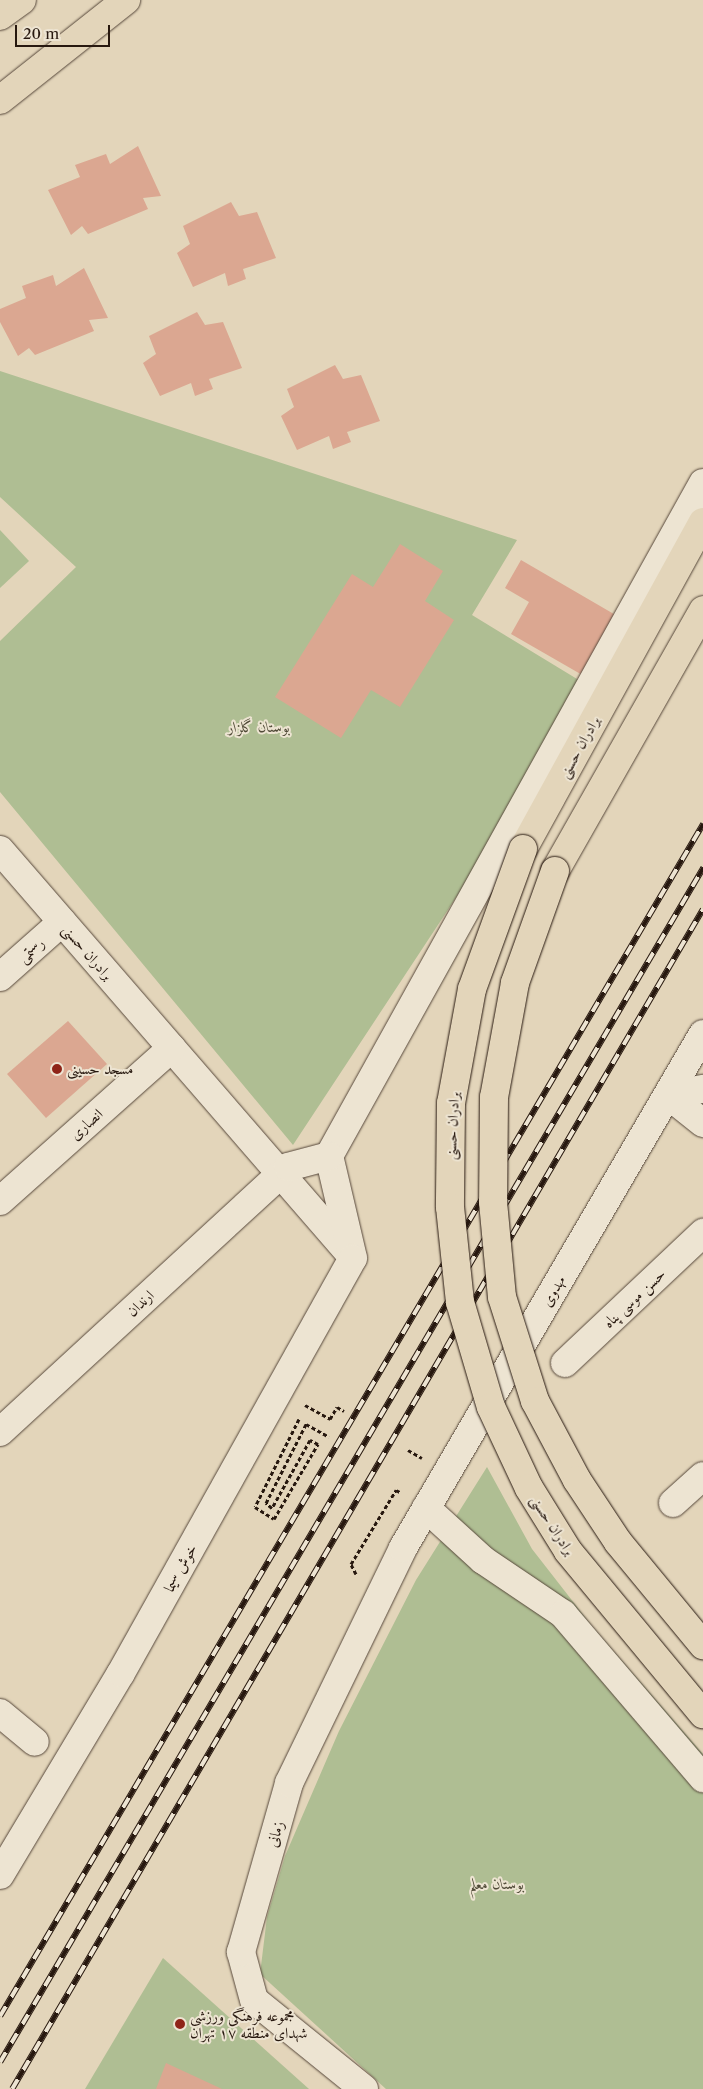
<!DOCTYPE html>
<meta charset="utf-8">
<style>
body{margin:0}
#map{position:relative;width:703px;height:2089px;overflow:hidden;background:#e3d5ba;font-family:"Libre Caslon Text",Amiri,serif}
div>[style]{position:absolute}
[style*='--x']{left:calc(var(--x)*1px);top:calc(var(--y)*1px);width:calc(var(--w)*1px);rotate:calc(var(--a)*1deg)}
.green>*{inset:0;background:#afbe93}
.building>*{inset:0;background:#dba791}
.path>*{height:3px;margin-top:-1.5px;transform-origin:0;background:repeating-linear-gradient(90deg,#27180f 0 4px,transparent 0 6.5px)}
.roads{filter:drop-shadow(0 0 1px #56473a) drop-shadow(0 0 1px #56473a)}
.minor>*{height:28px;margin:-14px;padding:0 14px;transform-origin:14px;border-radius:14px;background:#ede4d2}
.major>*{height:28px;margin:-14px;padding:0 14px;transform-origin:14px;border-radius:14px;background:#e3d5ba}
.highway>*{height:28px;margin:-14px;padding:0 14px;transform-origin:14px;border-radius:14px;background:#e3d5ba}
.rail>*{height:5.5px;margin-top:-2.75px;transform-origin:0;background:repeating-linear-gradient(90deg,#ede4d2 0 11px,#27180f 0 22px);box-sizing:border-box;border-block:1px solid #27180f}
.bridges{filter:drop-shadow(0 0 1px #27180f) drop-shadow(0 0 1px #27180f)}
.major-bridge>*{height:28px;margin:-14px;padding:0 14px;transform-origin:14px;border-radius:14px;background:#e3d5ba}
.dots>*{width:14px;height:14px;translate:-50% -50%;box-sizing:border-box;border:2px solid #ede4d2;border-radius:50%}
span{translate:-50% -50%;white-space:nowrap;text-align:center;line-height:1.15;-webkit-text-stroke:4px #ede4d2;paint-order:stroke}
.park-label{font-size:15px;color:#504a37;font-style:italic}
.street-label{font-size:15px;color:#27180f}
.poi-label{font-size:15px;color:#27180f}
.left{translate:0 -50%;text-align:left}
.scale{position:absolute;left:15px;top:25px;width:95px;height:22px;box-sizing:border-box;border:2px solid #27180f;border-top:0;padding-left:6px;font-size:15px;line-height:18px;white-space:nowrap;color:#27180f;-webkit-text-stroke:4px #ede4d2;paint-order:stroke}
</style>
<div id="map">
<div class="green">
<div style="clip-path:polygon(0 371px,517px 540px,472px 615px,582px 682px,488px 849px,293px 1145px,0 792px,0 641px,76px 567px,0 497px)"></div>
<div style="clip-path:polygon(0 530px,29px 561px,0 588px)"></div>
<div style="clip-path:polygon(487px 1467px,532px 1549px,592px 1626px,703px 1754px,703px 2089px,386px 2089px,260px 1974px,267px 1917px,285px 1856px,339px 1731px,416px 1580px)"></div>
<div style="clip-path:polygon(163px 1958px,309px 2089px,85px 2089px)"></div>
</div>
<div class="building">
<div style="clip-path:polygon(138px 146px,161px 196px,143px 198px,148px 209px,88px 234px,82px 226px,71px 235px,48px 190px,80px 177px,75px 165px,106px 154px,110px 164px)"></div>
<div style="clip-path:polygon(231px 202px,239px 216px,257px 212px,276px 258px,243px 269px,246px 279px,228px 286px,225px 273px,193px 287px,177px 253px,190px 244px,183px 226px)"></div>
<div style="clip-path:polygon(84px 268px,108px 318px,89px 320px,94px 331px,35px 355px,29px 348px,18px 356px,0 322px,0 309px,26px 298px,22px 286px,53px 275px,56px 286px)"></div>
<div style="clip-path:polygon(197px 312px,205px 325px,223px 322px,242px 368px,209px 379px,213px 389px,195px 396px,191px 383px,160px 396px,143px 363px,156px 354px,149px 336px)"></div>
<div style="clip-path:polygon(335px 365px,343px 379px,361px 375px,380px 421px,347px 432px,351px 442px,333px 449px,329px 436px,297px 450px,281px 416px,294px 407px,287px 389px)"></div>
<div style="clip-path:polygon(400px 544px,443px 571px,425px 601px,454px 620px,400px 707px,371px 690px,341px 738px,275px 697px,352px 574px,373px 587px)"></div>
<div style="clip-path:polygon(521px 560px,619px 617px,584px 676px,511px 634px,529px 602px,505px 588px)"></div>
<div style="clip-path:polygon(68px 1021px,107px 1064px,46px 1118px,7px 1074px)"></div>
<div style="clip-path:polygon(166px 2063px,222px 2089px,156px 2089px)"></div>
</div>
<div class="path">
<div style="--x:305;--y:1405;--w:29;--a:29"></div>
<div style="--x:330;--y:1419;--w:14;--a:-60"></div>
<div style="--x:337;--y:1407;--w:8;--a:30"></div>
<div style="--x:299;--y:1419;--w:98;--a:116.6"></div>
<div style="--x:255;--y:1507;--w:22;--a:32"></div>
<div style="--x:274;--y:1519;--w:87;--a:-59.6"></div>
<div style="--x:318;--y:1444;--w:9;--a:-153"></div>
<div style="--x:310;--y:1440;--w:78;--a:119.2"></div>
<div style="--x:272;--y:1508;--w:8;--a:-140"></div>
<div style="--x:266;--y:1503;--w:89;--a:-63.1"></div>
<div style="--x:306;--y:1424;--w:26;--a:29"></div>
<div style="--x:408;--y:1450;--w:16;--a:30"></div>
<div style="--x:356;--y:1574;--w:11;--a:-117"></div>
<div style="--x:351;--y:1564;--w:87;--a:-58.7"></div>
<div style="--x:396;--y:1490;--w:4;--a:27"></div>
</div>
<div class="roads">
<div class="minor">
<div style="--x:0;--y:850;--w:536;--a:49.09"></div>
<div style="--x:0;--y:977;--w:83;--a:-41.6"></div>
<div style="--x:668;--y:1095;--w:45;--a:38.7"></div>
<div style="--x:668;--y:1095;--w:36;--a:-10"></div>
<div style="--x:0;--y:1201;--w:230;--a:-41.7"></div>
<div style="--x:353;--y:1258;--w:105;--a:-103.2"></div>
<div style="--x:329;--y:1156;--w:770;--a:-60.94"></div>
<div style="--x:565;--y:1363;--w:190;--a:-43.3"></div>
<div style="--x:0;--y:1432;--w:391;--a:-42.6"></div>
<div style="--x:288;--y:1167;--w:42;--a:-15"></div>
<div style="--x:673;--y:1503;--w:40;--a:-42"></div>
<div style="--x:426;--y:1508;--w:77;--a:42.4"></div>
<div style="--x:483;--y:1560;--w:97;--a:34"></div>
<div style="--x:563;--y:1614;--w:216;--a:49.5"></div>
<div style="--x:0;--y:1713;--w:45;--a:39.6"></div>
<div style="--x:0;--y:1875;--w:235;--a:-59.1"></div>
<div style="--x:121;--y:1673;--w:475;--a:-60.8"></div>
<div style="--x:364;--y:2089;--w:141;--a:-141"></div>
<div style="--x:254;--y:2000;--w:50;--a:-105.2"></div>
<div style="--x:241;--y:1952;--w:176;--a:-74.1"></div>
<div style="--x:289;--y:1783;--w:261;--a:-64.1"></div>
<div style="--x:403;--y:1548;--w:595;--a:-59.73"></div>
</div>
<div class="major">
<div style="--x:0;--y:100;--w:161;--a:-38.4"></div>
<div style="--x:523;--y:849;--w:373;--a:-61.2"></div>
<div style="--x:555;--y:871;--w:300;--a:-60.4"></div>
</div>
<div class="highway">
<div style="--x:0;--y:16;--w:27;--a:-36"></div>
</div>
</div>
<div class="rail">
<div style="--x:0;--y:2016;--w:1384;--a:-59.47"></div>
<div style="--x:0;--y:2062;--w:1386;--a:-59.51"></div>
<div style="--x:12;--y:2089;--w:1367;--a:-59.65"></div>
</div>
<div class="bridges">
<div class="major-bridge">
<div style="--x:523;--y:849;--w:149;--a:110"></div>
<div style="--x:472;--y:989;--w:116;--a:100.4"></div>
<div style="--x:451;--y:1103;--w:104;--a:90.6"></div>
<div style="--x:450;--y:1207;--w:96;--a:84"></div>
<div style="--x:460;--y:1302;--w:109;--a:73.6"></div>
<div style="--x:491;--y:1407;--w:89;--a:64.9"></div>
<div style="--x:529;--y:1488;--w:74;--a:58.2"></div>
<div style="--x:568;--y:1551;--w:212;--a:50.4"></div>
<div style="--x:555;--y:871;--w:119;--a:109.7"></div>
<div style="--x:515;--y:983;--w:116;--a:100.4"></div>
<div style="--x:494;--y:1097;--w:105;--a:90.5"></div>
<div style="--x:493;--y:1202;--w:95;--a:84.6"></div>
<div style="--x:502;--y:1297;--w:109;--a:72.4"></div>
<div style="--x:535;--y:1401;--w:89;--a:62"></div>
<div style="--x:577;--y:1480;--w:74;--a:56.5"></div>
<div style="--x:618;--y:1542;--w:134;--a:50.5"></div>
</div>
</div>
<div class="dots">
<div style="left:57px;top:1069px;background:#8f2418"></div>
<div style="left:180px;top:2024px;background:#8f2418"></div>
</div>
<div class="park-label">
<span style="left:259px;top:727px">بوستان گلزار</span>
<span style="left:497px;top:1884px">بوستان معلم</span>
</div>
<div class="street-label">
<span style="left:579px;top:747px;rotate:-61deg">برادران حسنی</span>
<span style="left:31px;top:950px;rotate:-41deg">رستمی</span>
<span style="left:88px;top:952px;rotate:49deg">برادران حسنی</span>
<span style="left:86px;top:1124px;rotate:-42deg">انصاری</span>
<span style="left:452px;top:1126px;rotate:-87deg">برادران حسنی</span>
<span style="left:553px;top:1291px;rotate:-60deg">مهدوی</span>
<span style="left:634px;top:1298px;rotate:-43deg">حسن موسی پناه</span>
<span style="left:140px;top:1303px;rotate:-43deg">ارندان</span>
<span style="left:553px;top:1525px;rotate:57deg">برادران حسنی</span>
<span style="left:180px;top:1568px;rotate:-61deg">خوش سیما</span>
<span style="left:275px;top:1834px;rotate:-74deg">زمانی</span>
</div>
<div class="poi-label">
<span class="left" style="left:67px;top:1069px">مسجد حسینی</span>
<span class="left" style="left:190px;top:2024px">مجموعه فرهنگی ورزشی<br>شهدای منطقه ۱۷ تهران</span>
</div>
<div class="scale">20 m</div>
</div>
